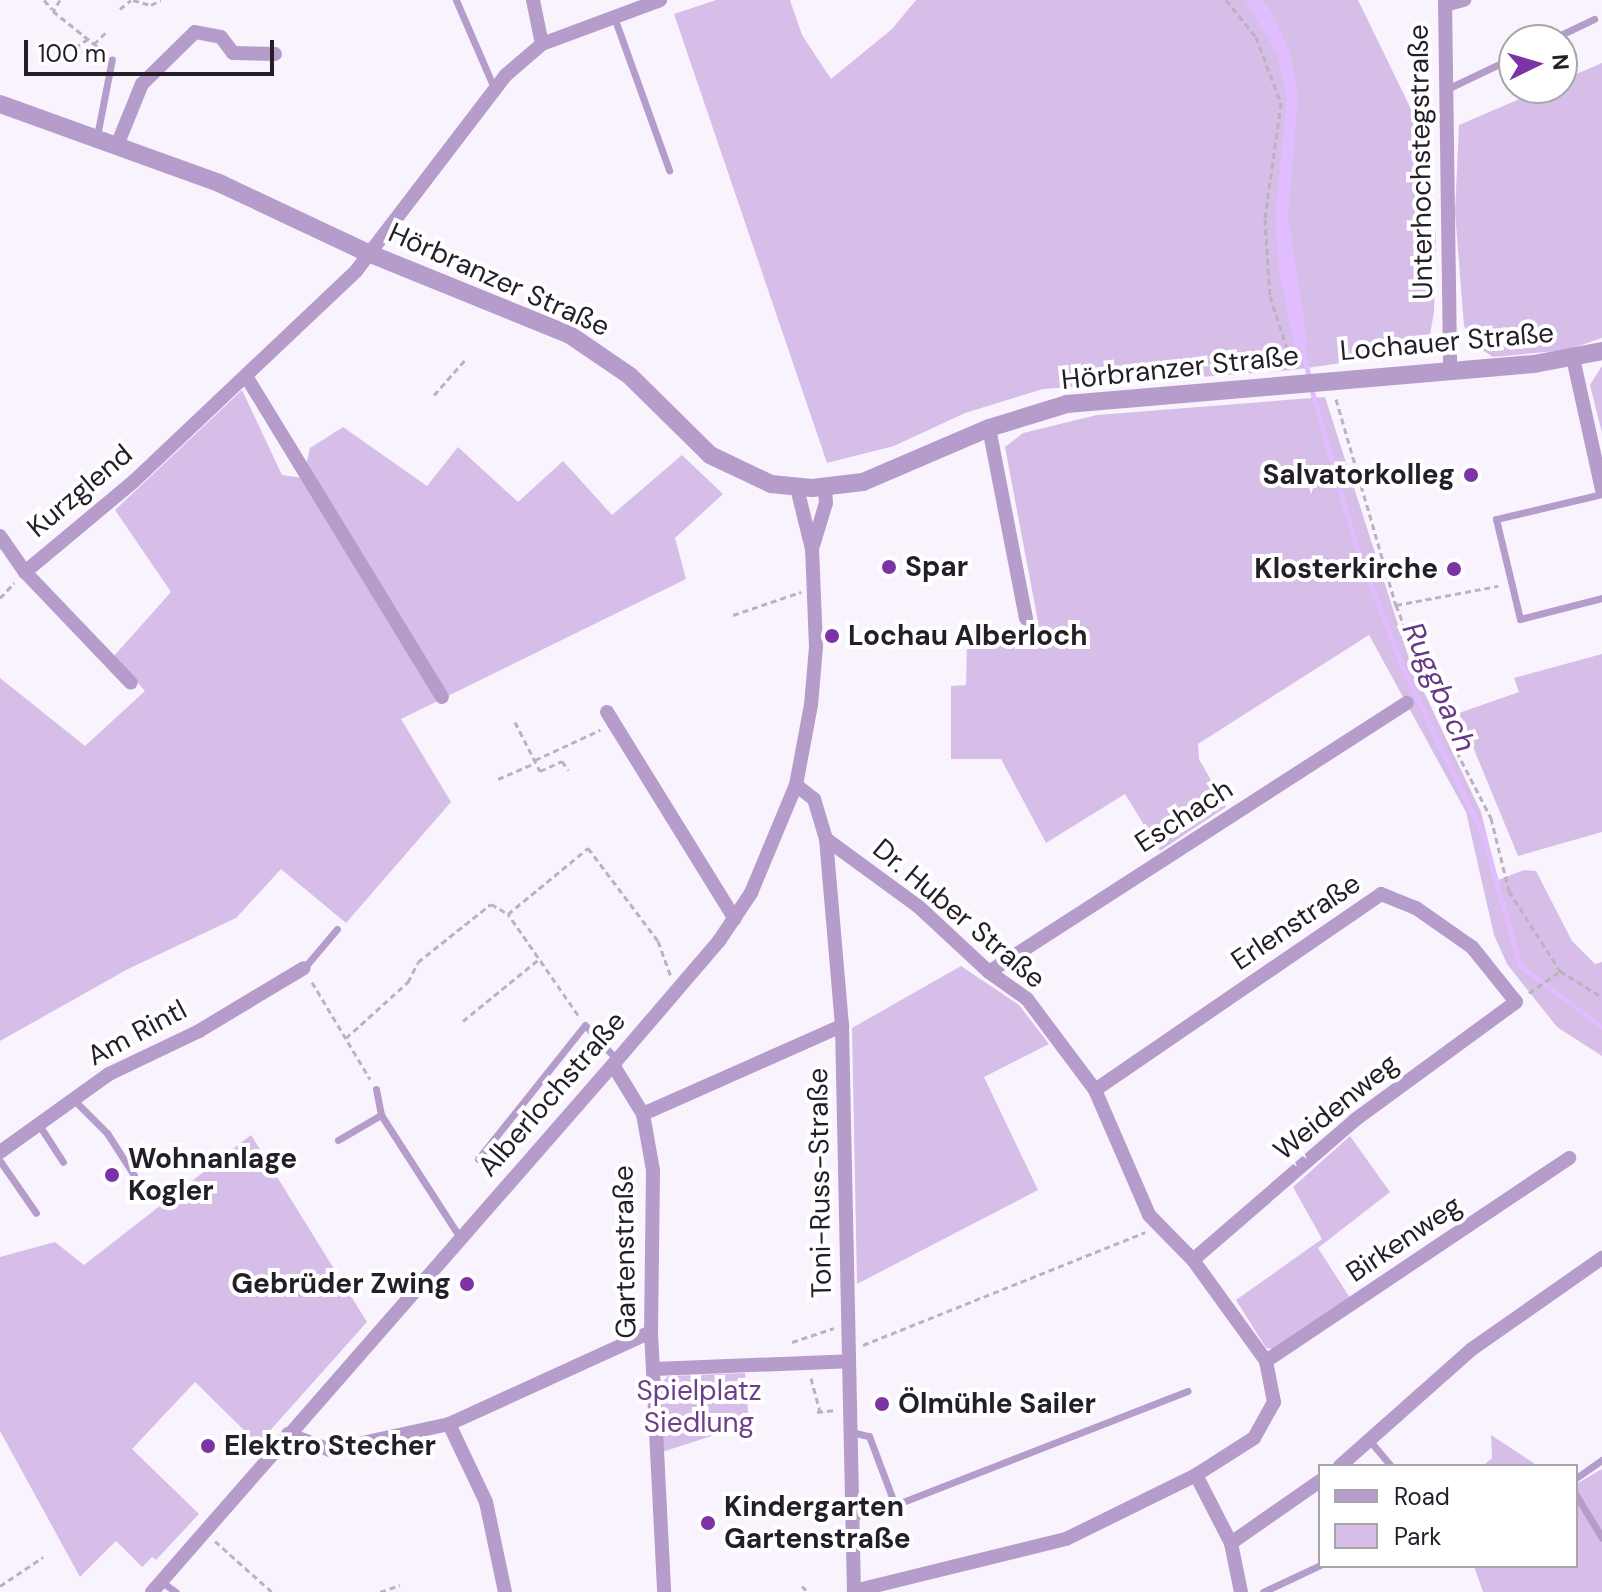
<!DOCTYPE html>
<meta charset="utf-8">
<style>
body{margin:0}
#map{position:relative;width:1602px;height:1592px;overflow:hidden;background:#f9f3fe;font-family:"DM Sans",sans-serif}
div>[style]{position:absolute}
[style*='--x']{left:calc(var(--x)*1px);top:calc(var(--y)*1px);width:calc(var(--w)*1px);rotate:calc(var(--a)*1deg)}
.green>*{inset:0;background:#d6bee9}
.water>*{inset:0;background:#e1bcfe}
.stream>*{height:5px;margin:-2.5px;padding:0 2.5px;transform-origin:2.5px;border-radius:2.5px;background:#e1bcfe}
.path>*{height:3px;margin-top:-1.5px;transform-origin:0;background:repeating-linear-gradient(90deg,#b9b3be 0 6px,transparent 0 10px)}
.service>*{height:7px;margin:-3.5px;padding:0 3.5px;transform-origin:3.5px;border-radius:3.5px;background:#b69cca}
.minor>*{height:14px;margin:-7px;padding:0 7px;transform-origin:7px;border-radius:7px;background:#b69cca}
.tertiary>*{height:18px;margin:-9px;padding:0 9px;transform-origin:9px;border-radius:9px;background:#b69cca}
.dots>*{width:22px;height:22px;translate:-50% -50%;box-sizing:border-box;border:4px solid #fff;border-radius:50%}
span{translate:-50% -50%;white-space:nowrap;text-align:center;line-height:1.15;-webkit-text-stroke:8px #fff;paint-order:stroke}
.street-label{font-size:28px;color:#241e28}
.poi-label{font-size:28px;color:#241e28;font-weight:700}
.right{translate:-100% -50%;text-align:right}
.left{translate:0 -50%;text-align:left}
.park-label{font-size:28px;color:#6d3f8b}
.water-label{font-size:30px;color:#673985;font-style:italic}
.legend{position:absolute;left:1318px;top:1464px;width:260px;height:104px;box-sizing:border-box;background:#fff;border:2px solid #a7a5a9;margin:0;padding:10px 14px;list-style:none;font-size:24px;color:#241e28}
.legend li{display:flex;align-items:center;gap:16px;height:40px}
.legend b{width:40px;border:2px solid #a7a5a9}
.north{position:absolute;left:1498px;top:24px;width:80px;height:80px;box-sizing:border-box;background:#fff;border:2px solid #a7a5a9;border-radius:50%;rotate:85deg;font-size:22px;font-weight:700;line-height:32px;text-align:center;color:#241e28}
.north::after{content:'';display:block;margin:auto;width:28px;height:36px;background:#7b33a5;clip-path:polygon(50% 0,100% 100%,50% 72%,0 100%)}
.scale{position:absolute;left:24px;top:40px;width:250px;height:36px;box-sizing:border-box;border:4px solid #241e28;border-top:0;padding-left:10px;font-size:24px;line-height:28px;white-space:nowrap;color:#241e28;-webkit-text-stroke:6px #fff;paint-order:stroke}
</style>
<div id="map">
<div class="green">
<div style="clip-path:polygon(716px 0,790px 0,802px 35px,831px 79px,892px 29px,916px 0,1358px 0,1426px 140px,1436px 238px,1434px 312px,1427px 351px,1292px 370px,1043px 389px,965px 413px,894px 446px,827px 463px,674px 14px)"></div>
<div style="clip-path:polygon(1602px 63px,1602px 338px,1567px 350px,1493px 357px,1481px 349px,1464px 326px,1455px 212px,1459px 125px,1545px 88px,1562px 88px,1562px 80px)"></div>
<div style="clip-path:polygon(1602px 366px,1602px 433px,1590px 385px)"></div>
<div style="clip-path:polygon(242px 390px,282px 475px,303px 478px,310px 448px,343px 427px,427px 486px,458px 447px,518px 502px,563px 461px,612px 515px,682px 455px,723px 494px,675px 538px,686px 579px,401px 719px,451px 802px,346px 923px,281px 869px,236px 918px,128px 969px,0 1041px,0 678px,85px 746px,145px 691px,114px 656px,171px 592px,115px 510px)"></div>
<div style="clip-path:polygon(1325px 397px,1411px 665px,1481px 812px,1498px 880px,1524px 870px,1536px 871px,1572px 941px,1595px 964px,1602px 962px,1602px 1056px,1557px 1027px,1507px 964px,1494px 935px,1466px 812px,1369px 635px,1198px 744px,1199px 759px,1226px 807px,1160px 851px,1125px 794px,1046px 843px,1001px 759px,951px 759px,951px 686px,966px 685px,967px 641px,1039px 627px,1005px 447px,1023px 433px,1097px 415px)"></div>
<div style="clip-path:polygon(1602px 654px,1602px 832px,1518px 856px,1459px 713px,1519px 692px,1514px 678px)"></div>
<div style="clip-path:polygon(961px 966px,1019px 1005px,1049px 1044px,984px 1077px,1038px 1190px,857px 1284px,852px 1028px)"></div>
<div style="clip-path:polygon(251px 1135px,367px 1322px,258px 1444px,195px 1382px,132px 1449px,199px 1514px,156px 1560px,152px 1557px,142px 1567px,116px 1541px,80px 1577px,0 1431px,0 1257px,55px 1242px,84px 1265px)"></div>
<div style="clip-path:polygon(1350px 1136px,1390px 1192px,1318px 1248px,1352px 1301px,1274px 1349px,1266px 1348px,1236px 1300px,1322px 1239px,1293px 1187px)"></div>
<div style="clip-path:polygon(745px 1373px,749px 1424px,662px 1452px,660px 1385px,668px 1376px)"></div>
<div style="clip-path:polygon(1491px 1435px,1538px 1466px,1483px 1466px,1492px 1458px)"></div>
<div style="clip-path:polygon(1602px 1469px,1602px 1592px,1483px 1592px,1474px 1566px,1576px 1566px,1576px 1484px)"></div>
</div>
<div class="water">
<div style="clip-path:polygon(1245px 0,1261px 0,1272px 12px,1291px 56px,1298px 99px,1288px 215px,1308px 346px,1295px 349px,1279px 271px,1275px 216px,1287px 98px,1277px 54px)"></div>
</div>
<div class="stream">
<div style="--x:1301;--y:341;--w:38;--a:78"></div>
<div style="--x:1311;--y:388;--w:168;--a:74.1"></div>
<div style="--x:1357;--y:550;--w:132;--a:68.7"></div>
<div style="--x:1405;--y:673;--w:180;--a:64.3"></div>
<div style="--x:1483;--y:835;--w:136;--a:74.2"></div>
<div style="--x:1520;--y:966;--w:102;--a:36.6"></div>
</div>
<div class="path">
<div style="--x:44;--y:0;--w:12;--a:48"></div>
<div style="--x:60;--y:0;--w:13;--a:122"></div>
<div style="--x:53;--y:11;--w:64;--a:38.7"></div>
<div style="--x:133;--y:0;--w:19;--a:16"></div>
<div style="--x:151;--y:5;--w:11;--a:-27"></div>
<div style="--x:1226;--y:0;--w:48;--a:51"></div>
<div style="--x:1256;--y:37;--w:71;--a:69.3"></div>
<div style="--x:1281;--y:103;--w:117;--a:97.9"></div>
<div style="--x:1265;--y:219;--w:77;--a:86.3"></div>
<div style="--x:1270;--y:296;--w:77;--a:71.8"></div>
<div style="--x:120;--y:9;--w:14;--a:-39"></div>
<div style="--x:94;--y:44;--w:16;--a:-45"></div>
<div style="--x:75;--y:48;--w:16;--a:-35"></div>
<div style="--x:434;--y:395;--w:48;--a:-48.4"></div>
<div style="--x:1336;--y:399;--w:215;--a:73.8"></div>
<div style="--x:1396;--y:605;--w:129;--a:68.6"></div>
<div style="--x:1443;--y:725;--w:105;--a:62.7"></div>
<div style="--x:1491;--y:818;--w:75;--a:76.1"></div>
<div style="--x:1509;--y:891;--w:95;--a:57.5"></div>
<div style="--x:1560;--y:971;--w:49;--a:31.8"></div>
<div style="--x:0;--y:598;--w:21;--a:-47"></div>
<div style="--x:1396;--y:605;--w:104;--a:-10.6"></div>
<div style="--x:733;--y:615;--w:72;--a:-18.7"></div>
<div style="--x:515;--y:722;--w:55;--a:63"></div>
<div style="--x:540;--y:771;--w:24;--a:-24"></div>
<div style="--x:562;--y:761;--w:11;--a:56"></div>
<div style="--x:535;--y:760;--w:72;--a:-24.8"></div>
<div style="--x:498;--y:779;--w:40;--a:-23.4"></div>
<div style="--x:312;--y:982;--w:113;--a:59.1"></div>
<div style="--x:1529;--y:993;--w:37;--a:-35"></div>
<div style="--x:578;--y:1015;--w:123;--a:-124.7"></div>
<div style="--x:508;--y:914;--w:104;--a:-39.5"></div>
<div style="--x:588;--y:848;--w:116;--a:53"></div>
<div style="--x:658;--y:941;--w:37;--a:70"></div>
<div style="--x:463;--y:1021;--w:98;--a:-39.2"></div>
<div style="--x:346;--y:1038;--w:84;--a:-42.1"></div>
<div style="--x:408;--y:982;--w:22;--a:-63"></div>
<div style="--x:418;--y:962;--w:93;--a:-38.5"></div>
<div style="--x:491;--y:904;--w:20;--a:30"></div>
<div style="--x:792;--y:1342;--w:44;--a:-18.4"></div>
<div style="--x:863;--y:1345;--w:304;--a:-21.8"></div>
<div style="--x:811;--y:1378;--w:35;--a:75"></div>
<div style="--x:817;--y:1412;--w:19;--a:-6"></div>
<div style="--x:823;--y:1511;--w:16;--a:-7"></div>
<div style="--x:215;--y:1541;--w:76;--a:41.8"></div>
<div style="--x:0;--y:1586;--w:52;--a:-34"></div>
<div style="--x:802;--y:1586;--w:8;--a:45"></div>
<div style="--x:380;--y:1592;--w:21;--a:-19"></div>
</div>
<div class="service">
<div style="--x:456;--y:0;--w:96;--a:66.6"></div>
<div style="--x:614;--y:17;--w:163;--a:70.2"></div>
<div style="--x:1550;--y:40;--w:49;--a:-25.5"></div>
<div style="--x:1447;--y:89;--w:74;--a:-25.5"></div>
<div style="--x:97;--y:136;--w:78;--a:-79"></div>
<div style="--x:1602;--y:494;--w:109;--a:166.7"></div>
<div style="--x:1496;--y:519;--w:103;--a:76.5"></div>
<div style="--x:1520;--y:619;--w:85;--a:-14.4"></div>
<div style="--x:304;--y:968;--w:51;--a:-49.8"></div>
<div style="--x:376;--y:1089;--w:26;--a:79"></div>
<div style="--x:381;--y:1115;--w:148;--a:57.2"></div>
<div style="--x:74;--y:1100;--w:47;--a:45"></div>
<div style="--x:107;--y:1133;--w:50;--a:57.3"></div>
<div style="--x:39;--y:1125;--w:44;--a:57"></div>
<div style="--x:338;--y:1140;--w:50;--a:-30.2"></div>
<div style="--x:478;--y:1159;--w:171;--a:-51.4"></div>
<div style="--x:585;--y:1025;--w:47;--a:47.6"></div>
<div style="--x:0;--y:1161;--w:63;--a:55.3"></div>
<div style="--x:851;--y:1432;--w:18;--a:13"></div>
<div style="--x:869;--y:1436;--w:74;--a:69.4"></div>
<div style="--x:895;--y:1505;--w:44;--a:164.1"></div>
<div style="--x:1370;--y:1441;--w:33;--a:50"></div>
<div style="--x:1576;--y:1478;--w:32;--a:-35"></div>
<div style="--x:1576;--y:1495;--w:50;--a:58.8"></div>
<div style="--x:895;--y:1505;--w:314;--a:-21.3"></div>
<div style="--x:162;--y:1582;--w:17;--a:36"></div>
<div style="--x:1263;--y:1592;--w:63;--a:-25.3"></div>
</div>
<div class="minor">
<div style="--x:1445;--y:0;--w:371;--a:89.2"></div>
<div style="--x:1445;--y:5;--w:20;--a:-15"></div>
<div style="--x:542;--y:44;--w:126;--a:-20.4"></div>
<div style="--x:118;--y:143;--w:64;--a:-67.9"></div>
<div style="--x:142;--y:84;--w:74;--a:-44.5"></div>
<div style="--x:195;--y:32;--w:26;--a:11"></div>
<div style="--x:221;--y:37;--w:20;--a:53"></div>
<div style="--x:233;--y:53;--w:42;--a:1.4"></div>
<div style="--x:1573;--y:358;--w:135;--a:77.6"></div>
<div style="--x:246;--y:376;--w:376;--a:58.6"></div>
<div style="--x:989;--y:428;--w:194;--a:79"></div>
<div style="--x:0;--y:536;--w:44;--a:55.2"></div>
<div style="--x:25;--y:572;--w:153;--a:46.3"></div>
<div style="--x:812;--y:549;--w:48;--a:-73.1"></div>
<div style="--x:826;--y:503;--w:15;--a:-94"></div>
<div style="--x:25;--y:572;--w:141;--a:-39.8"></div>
<div style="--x:133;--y:482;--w:307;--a:-43.4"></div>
<div style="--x:356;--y:271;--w:247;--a:-52.6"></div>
<div style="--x:506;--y:75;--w:48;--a:-40.7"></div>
<div style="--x:542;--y:44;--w:45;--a:-101.6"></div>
<div style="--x:607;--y:712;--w:243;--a:58.3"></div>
<div style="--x:796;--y:785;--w:23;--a:38"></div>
<div style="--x:814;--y:799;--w:42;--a:73.3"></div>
<div style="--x:826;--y:839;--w:188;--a:85.1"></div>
<div style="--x:842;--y:1026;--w:566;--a:88.79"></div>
<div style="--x:826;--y:839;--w:115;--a:36.2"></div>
<div style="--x:919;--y:907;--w:96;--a:42.9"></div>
<div style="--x:989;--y:972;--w:47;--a:35.4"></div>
<div style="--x:1027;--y:999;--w:114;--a:53.2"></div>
<div style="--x:1095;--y:1090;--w:136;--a:66.6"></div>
<div style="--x:1149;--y:1215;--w:63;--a:45.6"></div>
<div style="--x:1193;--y:1260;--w:125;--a:54.1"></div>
<div style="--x:1266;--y:1361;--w:42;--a:79"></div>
<div style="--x:1274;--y:1402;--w:41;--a:119.1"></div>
<div style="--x:1254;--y:1438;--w:69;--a:147.5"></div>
<div style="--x:1196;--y:1475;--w:76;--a:62.8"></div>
<div style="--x:1231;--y:1543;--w:50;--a:78.5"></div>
<div style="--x:989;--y:972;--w:497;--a:-32.8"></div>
<div style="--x:613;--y:1065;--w:57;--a:58.5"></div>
<div style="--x:643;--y:1114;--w:57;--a:79.9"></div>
<div style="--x:653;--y:1170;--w:162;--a:90.7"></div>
<div style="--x:651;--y:1332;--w:260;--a:87.1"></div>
<div style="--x:1095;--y:1090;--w:347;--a:-34.4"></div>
<div style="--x:1381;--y:894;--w:38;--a:22"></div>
<div style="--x:1416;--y:908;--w:68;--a:34.9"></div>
<div style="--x:1472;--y:947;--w:70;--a:51.3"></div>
<div style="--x:1516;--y:1002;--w:200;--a:143.8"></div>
<div style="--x:1355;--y:1120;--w:214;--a:139.2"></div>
<div style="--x:643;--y:1114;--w:218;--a:-23.9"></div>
<div style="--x:0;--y:1152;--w:134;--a:-35.6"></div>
<div style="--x:109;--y:1074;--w:100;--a:-25.5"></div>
<div style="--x:199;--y:1031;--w:122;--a:-31"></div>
<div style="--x:1266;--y:1361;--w:365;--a:-33.8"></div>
<div style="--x:654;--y:1369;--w:195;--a:-2.3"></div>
<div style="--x:449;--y:1424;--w:86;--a:64.6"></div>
<div style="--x:486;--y:1502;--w:92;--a:78.1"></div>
<div style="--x:288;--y:1434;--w:45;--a:20.9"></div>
<div style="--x:330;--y:1450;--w:122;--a:-12.3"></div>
<div style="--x:449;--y:1424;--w:222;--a:-24.5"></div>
<div style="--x:1340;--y:1466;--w:176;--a:-41.6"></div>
<div style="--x:1472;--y:1349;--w:159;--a:-35"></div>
<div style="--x:1231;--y:1543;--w:108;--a:-34.9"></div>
<div style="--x:854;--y:1591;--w:218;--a:-13.8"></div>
<div style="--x:1066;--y:1539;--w:145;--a:-26.2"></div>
<div style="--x:152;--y:1592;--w:707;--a:-48.84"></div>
<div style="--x:617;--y:1060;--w:157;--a:-49.4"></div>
<div style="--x:719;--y:941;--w:58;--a:-56.3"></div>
<div style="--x:751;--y:893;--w:117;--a:-67.4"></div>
<div style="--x:796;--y:785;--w:81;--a:-79.4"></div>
<div style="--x:811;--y:705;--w:58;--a:-85.1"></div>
<div style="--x:816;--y:647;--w:98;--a:-92.3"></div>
<div style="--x:812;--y:549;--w:63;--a:-103.8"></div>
</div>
<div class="tertiary">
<div style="--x:0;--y:104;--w:233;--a:19.8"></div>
<div style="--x:219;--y:183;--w:165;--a:25.2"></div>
<div style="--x:368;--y:253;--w:218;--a:22.1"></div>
<div style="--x:570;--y:335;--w:73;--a:34.3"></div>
<div style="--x:630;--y:376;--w:112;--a:44.6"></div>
<div style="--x:710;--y:455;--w:68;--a:25.4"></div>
<div style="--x:771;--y:484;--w:41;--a:5.6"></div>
<div style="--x:812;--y:488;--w:51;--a:-6.7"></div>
<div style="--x:863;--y:482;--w:137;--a:-23.2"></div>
<div style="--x:989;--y:428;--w:82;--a:-17.1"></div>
<div style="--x:1067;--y:404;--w:469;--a:-4.9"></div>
<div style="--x:1534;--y:364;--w:69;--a:-10.8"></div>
</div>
<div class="dots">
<div style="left:1471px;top:475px;background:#7b33a5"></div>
<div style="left:889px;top:567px;background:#7b33a5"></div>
<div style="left:1454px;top:569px;background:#7b33a5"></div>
<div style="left:832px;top:636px;background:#7b33a5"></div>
<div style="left:112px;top:1175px;background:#7b33a5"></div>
<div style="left:467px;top:1284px;background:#7b33a5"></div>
<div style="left:882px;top:1404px;background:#7b33a5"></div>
<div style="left:208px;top:1446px;background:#7b33a5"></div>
<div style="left:708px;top:1523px;background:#7b33a5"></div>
</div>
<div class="street-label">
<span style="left:1421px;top:162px;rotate:-91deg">Unterhochstegstraße</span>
<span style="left:499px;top:280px;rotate:24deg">Hörbranzer Straße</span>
<span style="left:1447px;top:342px;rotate:-5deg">Lochauer Straße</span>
<span style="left:1180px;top:368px;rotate:-6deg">Hörbranzer Straße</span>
<span style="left:80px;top:491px;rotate:-40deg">Kurzglend</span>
<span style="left:1184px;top:816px;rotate:-33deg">Eschach</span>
<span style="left:959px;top:914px;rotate:40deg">Dr. Huber Straße</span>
<span style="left:1296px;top:922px;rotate:-34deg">Erlenstraße</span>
<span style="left:137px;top:1033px;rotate:-28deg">Am Rintl</span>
<span style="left:552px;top:1094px;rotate:-49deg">Alberlochstraße</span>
<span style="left:1336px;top:1107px;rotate:-39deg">Weidenweg</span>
<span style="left:820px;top:1183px;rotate:-91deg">Toni-Russ-Straße</span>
<span style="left:1404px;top:1239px;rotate:-34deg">Birkenweg</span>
<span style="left:625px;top:1252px;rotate:-91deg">Gartenstraße</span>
</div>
<div class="poi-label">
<span class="right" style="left:1455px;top:475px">Salvatorkolleg</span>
<span class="left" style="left:905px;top:567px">Spar</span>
<span class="right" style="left:1438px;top:569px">Klosterkirche</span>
<span class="left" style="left:848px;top:636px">Lochau Alberloch</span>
<span class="left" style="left:128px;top:1175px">Wohnanlage<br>Kogler</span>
<span class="right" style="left:451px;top:1284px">Gebrüder Zwing</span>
<span class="left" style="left:898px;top:1404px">Ölmühle Sailer</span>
<span class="left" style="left:224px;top:1446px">Elektro Stecher</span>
<span class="left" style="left:724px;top:1523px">Kindergarten<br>Gartenstraße</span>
</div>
<div class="park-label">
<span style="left:699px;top:1407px">Spielplatz<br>Siedlung</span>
</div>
<div class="water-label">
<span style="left:1439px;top:687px;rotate:66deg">Ruggbach</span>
</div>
<ul class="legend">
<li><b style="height:10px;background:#b69cca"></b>Road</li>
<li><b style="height:22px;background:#d6bee9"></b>Park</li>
</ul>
<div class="north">N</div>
<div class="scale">100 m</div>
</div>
